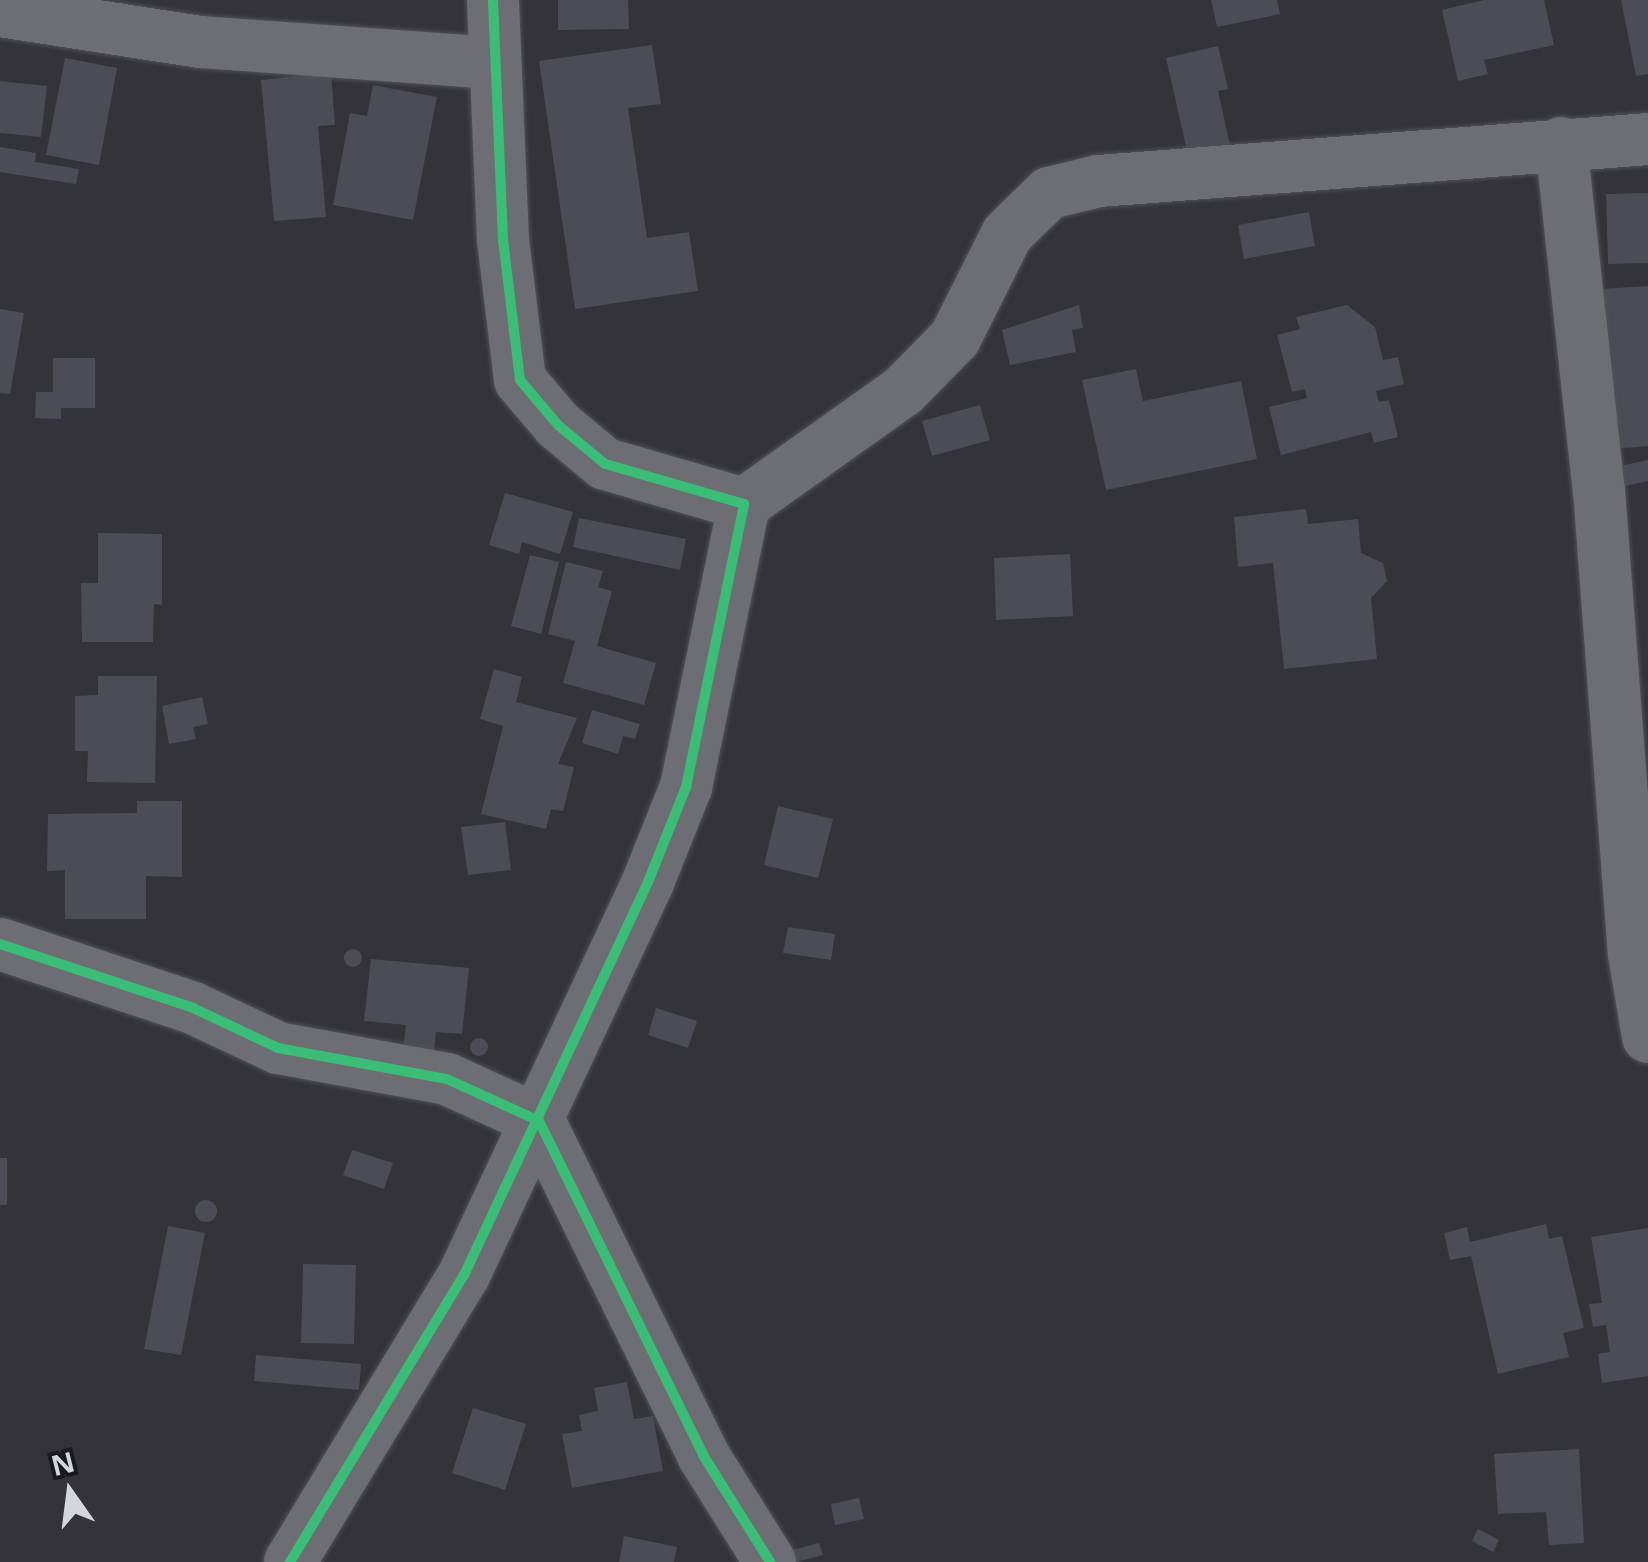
<!DOCTYPE html>
<style>
body{margin:0}
#map{position:relative;width:1648px;height:1562px;overflow:hidden;background:#333339;font-family:"Open Sans",sans-serif}
div>[style]{position:absolute}
[style*='--x']{left:calc(var(--x)*1px);top:calc(var(--y)*1px);width:calc(var(--w)*1px);rotate:calc(var(--a)*1deg)}
.building>*{inset:0;background:#4b4c56}
.round{border-radius:50%}
.roads{filter:drop-shadow(0 0 2px #515156) drop-shadow(0 0 2px #515156)}
.minor>*{height:52px;margin:-26px;padding:0 26px;transform-origin:26px;border-radius:26px;background:#6d6e74}
.cycleway>*{height:10px;margin:-5px;padding:0 5px;transform-origin:5px;border-radius:5px;background:#3abd76}
span{translate:-50% -50%;white-space:nowrap;text-align:center;line-height:1.15;-webkit-text-stroke:9px #191a1f;paint-order:stroke}
.north{position:absolute;left:20px;top:1442px;width:100px;height:100px;-webkit-text-stroke:8px #191a1f;paint-order:stroke;rotate:346deg;font-size:28px;font-weight:700;line-height:40px;text-align:center;color:#d5d6dd}
.north::after{content:'';display:block;margin:auto;width:35px;height:45px;background:#d5d6dd;clip-path:polygon(50% 0,100% 100%,50% 72%,0 100%)}
</style>
<div id="map">
<div class="building">
<div style="clip-path:polygon(558px 0,628px 0,629px 29px,558px 30px)"></div>
<div style="clip-path:polygon(1211px 0,1277px 0,1280px 14px,1217px 27px)"></div>
<div style="clip-path:polygon(1484px 0,1544px 0,1554px 45px,1484px 60px,1488px 74px,1458px 81px,1442px 10px)"></div>
<div style="clip-path:polygon(1621px 0,1648px 0,1648px 74px,1636px 76px)"></div>
<div style="clip-path:polygon(652px 45px,661px 104px,628px 108px,647px 238px,689px 232px,698px 291px,575px 309px,539px 61px)"></div>
<div style="clip-path:polygon(1218px 46px,1228px 89px,1218px 91px,1230px 145px,1188px 155px,1166px 58px)"></div>
<div style="clip-path:polygon(65px 58px,117px 68px,99px 165px,46px 155px)"></div>
<div style="clip-path:polygon(331px 72px,335px 125px,318px 126px,326px 217px,274px 221px,261px 80px)"></div>
<div style="clip-path:polygon(0 81px,47px 86px,41px 137px,0 133px)"></div>
<div style="clip-path:polygon(373px 85px,437px 97px,413px 220px,333px 205px,350px 113px,367px 116px)"></div>
<div style="clip-path:polygon(0 147px,36px 153px,35px 162px,79px 169px,76px 184px,0 172px)"></div>
<div style="clip-path:polygon(1648px 193px,1648px 263px,1608px 264px,1606px 194px)"></div>
<div style="clip-path:polygon(1309px 212px,1315px 246px,1244px 259px,1238px 225px)"></div>
<div style="clip-path:polygon(1648px 286px,1648px 446px,1613px 449px,1602px 289px)"></div>
<div style="clip-path:polygon(1079px 305px,1083px 328px,1072px 330px,1076px 352px,1010px 365px,1002px 330px)"></div>
<div style="clip-path:polygon(1347px 305px,1375px 327px,1383px 360px,1398px 357px,1404px 384px,1376px 391px,1379px 402px,1389px 400px,1398px 437px,1374px 443px,1371px 432px,1281px 455px,1269px 407px,1307px 398px,1305px 389px,1292px 392px,1277px 335px,1300px 329px,1296px 317px)"></div>
<div style="clip-path:polygon(0 309px,24px 313px,10px 394px,0 393px)"></div>
<div style="clip-path:polygon(53px 358px,95px 358px,95px 408px,61px 408px,61px 419px,35px 418px,36px 392px,53px 392px)"></div>
<div style="clip-path:polygon(1136px 369px,1143px 401px,1241px 381px,1257px 459px,1106px 490px,1082px 380px)"></div>
<div style="clip-path:polygon(980px 405px,990px 440px,932px 456px,922px 421px)"></div>
<div style="clip-path:polygon(1648px 460px,1648px 481px,1616px 488px,1611px 468px)"></div>
<div style="clip-path:polygon(505px 493px,573px 512px,560px 554px,522px 542px,519px 554px,489px 545px)"></div>
<div style="clip-path:polygon(1306px 509px,1308px 524px,1358px 519px,1361px 553px,1383px 563px,1387px 581px,1371px 598px,1377px 659px,1284px 669px,1273px 563px,1238px 567px,1234px 517px)"></div>
<div style="clip-path:polygon(579px 518px,686px 539px,680px 570px,573px 547px)"></div>
<div style="clip-path:polygon(98px 533px,162px 534px,162px 605px,154px 604px,153px 642px,82px 642px,81px 583px,98px 583px)"></div>
<div style="clip-path:polygon(1070px 554px,1073px 616px,996px 620px,994px 558px)"></div>
<div style="clip-path:polygon(530px 555px,559px 562px,541px 634px,511px 626px)"></div>
<div style="clip-path:polygon(566px 562px,603px 571px,598px 587px,612px 591px,597px 646px,656px 663px,644px 705px,563px 683px,575px 641px,548px 634px)"></div>
<div style="clip-path:polygon(494px 669px,522px 677px,516px 702px,577px 718px,558px 764px,574px 767px,563px 811px,551px 809px,546px 829px,481px 814px,503px 726px,480px 719px)"></div>
<div style="clip-path:polygon(98px 676px,157px 676px,155px 783px,87px 782px,88px 751px,75px 751px,75px 696px,98px 695px)"></div>
<div style="clip-path:polygon(202px 697px,208px 724px,193px 727px,196px 739px,169px 744px,162px 706px)"></div>
<div style="clip-path:polygon(592px 710px,640px 724px,635px 739px,623px 736px,618px 754px,582px 743px)"></div>
<div style="clip-path:polygon(137px 801px,182px 801px,182px 877px,146px 876px,146px 919px,65px 919px,65px 870px,47px 871px,48px 814px,137px 813px)"></div>
<div style="clip-path:polygon(778px 806px,833px 819px,818px 878px,764px 865px)"></div>
<div style="clip-path:polygon(505px 822px,511px 870px,468px 875px,461px 827px)"></div>
<div style="clip-path:polygon(788px 927px,835px 934px,831px 960px,783px 953px)"></div>
<div class="round" style="left:344px;top:949px;width:18px;height:18px"></div>
<div style="clip-path:polygon(371px 959px,469px 968px,462px 1034px,436px 1032px,434px 1051px,403px 1049px,406px 1025px,364px 1021px)"></div>
<div style="clip-path:polygon(656px 1008px,697px 1021px,688px 1048px,648px 1035px)"></div>
<div class="round" style="left:470px;top:1038px;width:18px;height:18px"></div>
<div style="clip-path:polygon(352px 1150px,393px 1163px,384px 1189px,343px 1175px)"></div>
<div style="clip-path:polygon(0 1158px,7px 1158px,7px 1205px,0 1205px)"></div>
<div class="round" style="left:195px;top:1200px;width:22px;height:22px"></div>
<div style="clip-path:polygon(1546px 1224px,1549px 1239px,1562px 1236px,1584px 1328px,1563px 1333px,1569px 1357px,1498px 1374px,1471px 1256px,1450px 1260px,1444px 1233px,1467px 1227px,1470px 1242px)"></div>
<div style="clip-path:polygon(168px 1226px,205px 1233px,181px 1355px,144px 1349px)"></div>
<div style="clip-path:polygon(1648px 1228px,1648px 1376px,1602px 1383px,1598px 1354px,1610px 1352px,1606px 1325px,1593px 1327px,1589px 1304px,1602px 1303px,1591px 1237px)"></div>
<div style="clip-path:polygon(303px 1264px,356px 1265px,354px 1344px,301px 1343px)"></div>
<div style="clip-path:polygon(256px 1355px,361px 1364px,359px 1390px,254px 1381px)"></div>
<div style="clip-path:polygon(627px 1382px,634px 1419px,653px 1416px,663px 1471px,572px 1488px,562px 1434px,582px 1431px,579px 1415px,598px 1411px,594px 1388px)"></div>
<div style="clip-path:polygon(473px 1408px,526px 1424px,505px 1490px,452px 1473px)"></div>
<div style="clip-path:polygon(1579px 1449px,1584px 1543px,1549px 1545px,1546px 1512px,1498px 1514px,1494px 1454px)"></div>
<div style="clip-path:polygon(859px 1498px,864px 1519px,835px 1525px,831px 1504px)"></div>
<div style="clip-path:polygon(1478px 1529px,1499px 1540px,1493px 1552px,1472px 1541px)"></div>
<div style="clip-path:polygon(624px 1536px,677px 1547px,674px 1562px,619px 1562px)"></div>
<div style="clip-path:polygon(819px 1543px,823px 1555px,796px 1562px,792px 1550px)"></div>
</div>
<div class="roads">
<div class="minor">
<div style="--x:0;--y:11;--w:203;--a:8.8"></div>
<div style="--x:201;--y:42;--w:292;--a:4.1"></div>
<div style="--x:1561;--y:143;--w:349;--a:83.8"></div>
<div style="--x:1599;--y:490;--w:465;--a:85.7"></div>
<div style="--x:1634;--y:954;--w:84;--a:80.4"></div>
<div style="--x:744;--y:504;--w:195;--a:-35.4"></div>
<div style="--x:903;--y:391;--w:74;--a:-45.5"></div>
<div style="--x:955;--y:338;--w:116;--a:-63.4"></div>
<div style="--x:1007;--y:234;--w:59;--a:-44.3"></div>
<div style="--x:1049;--y:193;--w:51;--a:-13.5"></div>
<div style="--x:1099;--y:181;--w:551;--a:-4.37"></div>
<div style="--x:0;--y:944;--w:203;--a:18.3"></div>
<div style="--x:193;--y:1008;--w:94;--a:25.2"></div>
<div style="--x:278;--y:1048;--w:172;--a:10.4"></div>
<div style="--x:447;--y:1079;--w:101;--a:24.5"></div>
<div style="--x:539;--y:1121;--w:372;--a:63.8"></div>
<div style="--x:703;--y:1455;--w:126;--a:57.9"></div>
<div style="--x:290;--y:1562;--w:336;--a:-58.8"></div>
<div style="--x:464;--y:1275;--w:434;--a:-64.9"></div>
<div style="--x:648;--y:882;--w:102;--a:-68.2"></div>
<div style="--x:686;--y:787;--w:289;--a:-78.4"></div>
<div style="--x:744;--y:504;--w:145;--a:-163.9"></div>
<div style="--x:605;--y:464;--w:61;--a:-140.3"></div>
<div style="--x:558;--y:425;--w:59;--a:-130.2"></div>
<div style="--x:520;--y:380;--w:141;--a:-96.9"></div>
<div style="--x:503;--y:240;--w:240;--a:-92.4"></div>
</div>
</div>
<div class="cycleway">
<div style="--x:0;--y:944;--w:203;--a:18.3"></div>
<div style="--x:193;--y:1008;--w:94;--a:25.2"></div>
<div style="--x:278;--y:1048;--w:172;--a:10.4"></div>
<div style="--x:447;--y:1079;--w:101;--a:24.5"></div>
<div style="--x:539;--y:1121;--w:372;--a:63.8"></div>
<div style="--x:703;--y:1455;--w:126;--a:57.9"></div>
<div style="--x:290;--y:1562;--w:336;--a:-58.8"></div>
<div style="--x:464;--y:1275;--w:434;--a:-64.9"></div>
<div style="--x:648;--y:882;--w:102;--a:-68.2"></div>
<div style="--x:686;--y:787;--w:289;--a:-78.4"></div>
<div style="--x:744;--y:504;--w:145;--a:-163.9"></div>
<div style="--x:605;--y:464;--w:61;--a:-140.3"></div>
<div style="--x:558;--y:425;--w:59;--a:-130.2"></div>
<div style="--x:520;--y:380;--w:141;--a:-96.9"></div>
<div style="--x:503;--y:240;--w:240;--a:-92.4"></div>
</div>
<div class="north">N</div>
</div>
